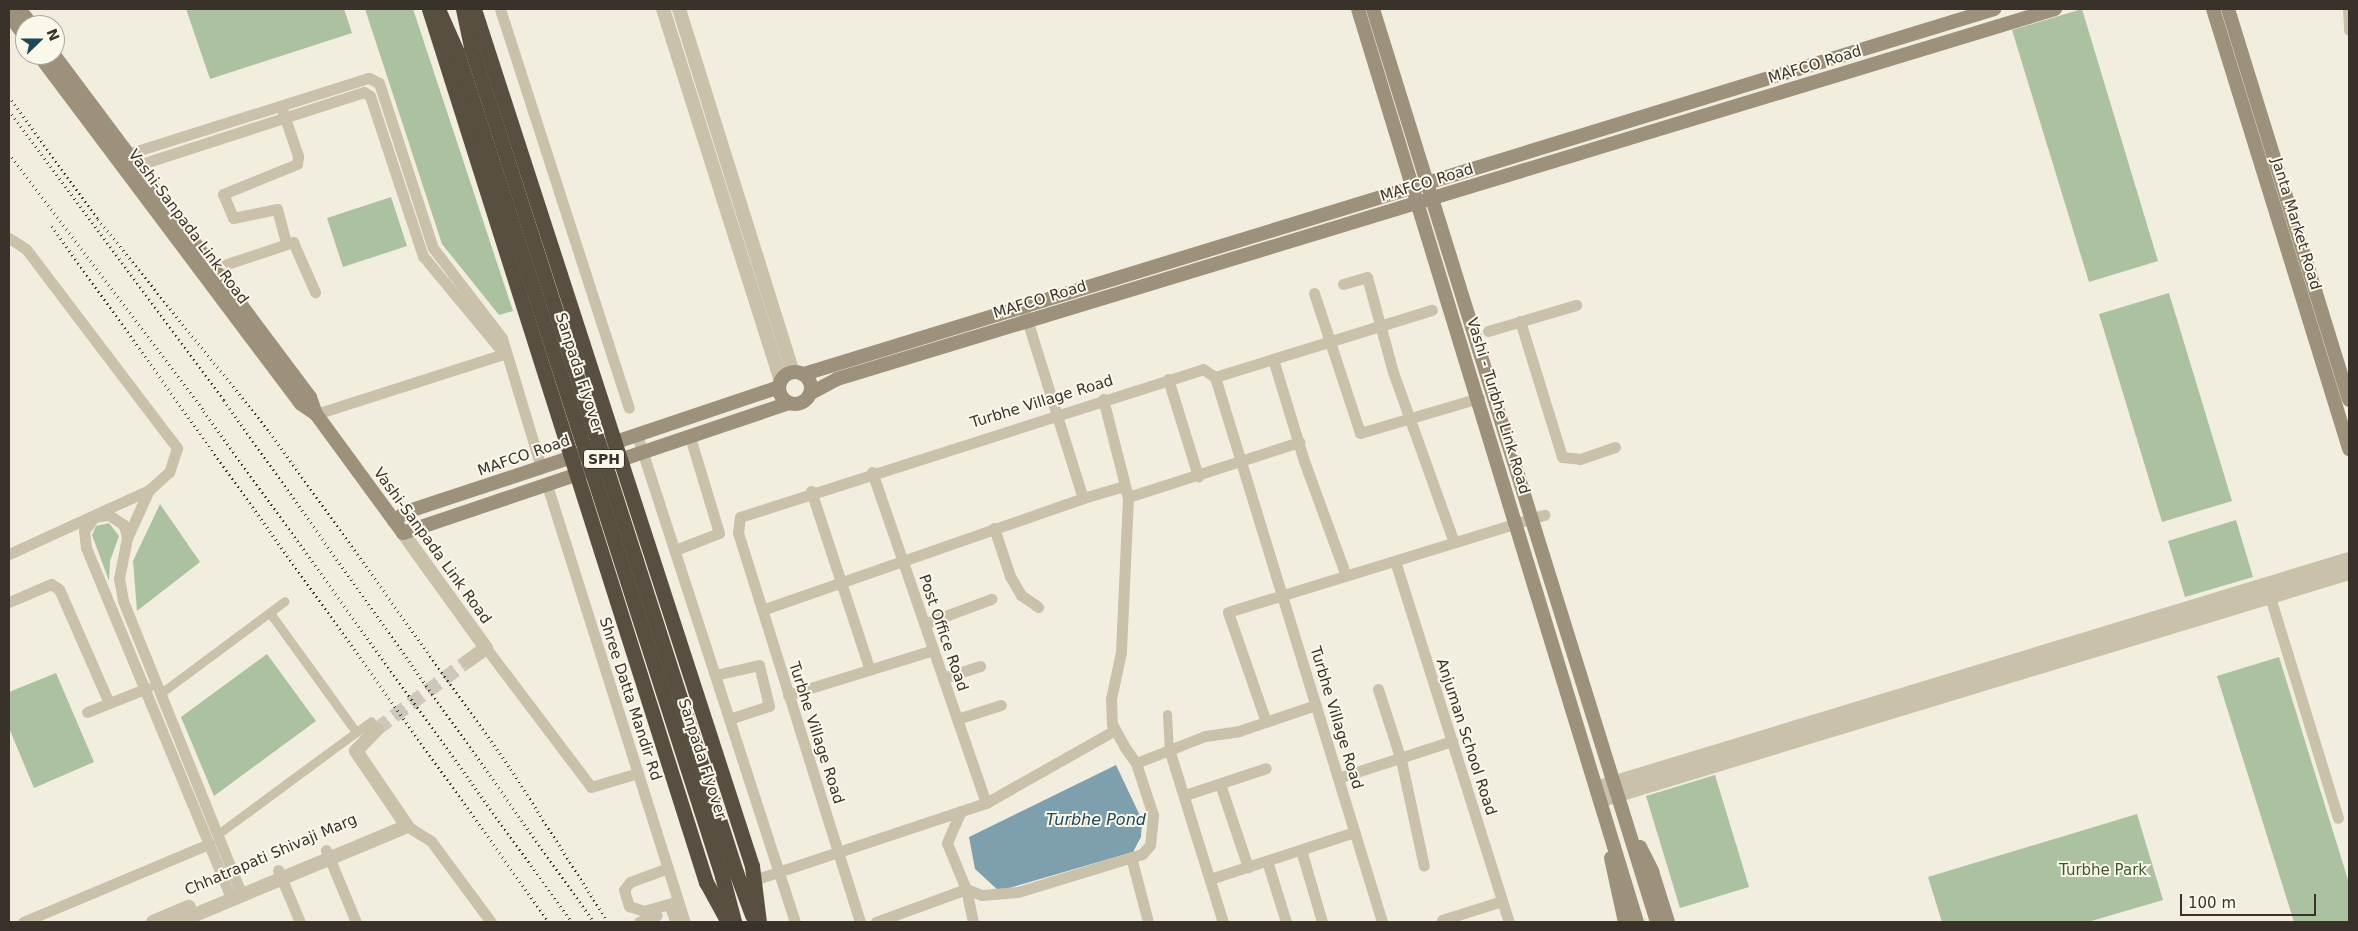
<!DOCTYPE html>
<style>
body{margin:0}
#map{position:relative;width:2358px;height:931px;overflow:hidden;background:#f2eedf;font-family:"DejaVu Sans",sans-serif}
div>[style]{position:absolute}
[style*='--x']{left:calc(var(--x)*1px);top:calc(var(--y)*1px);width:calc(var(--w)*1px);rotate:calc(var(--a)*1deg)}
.green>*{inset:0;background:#acc19f}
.water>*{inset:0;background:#7ea0ae}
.tertiary-tunnel>*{height:14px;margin-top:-7px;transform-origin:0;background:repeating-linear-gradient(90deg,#cdc8bb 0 14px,transparent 0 21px)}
.pedestrian>*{height:9px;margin:-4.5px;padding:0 4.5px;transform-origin:4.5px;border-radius:4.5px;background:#cac1ab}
.minor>*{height:11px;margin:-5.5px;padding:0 5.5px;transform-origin:5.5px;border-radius:5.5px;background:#cac1ab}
.tertiary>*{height:14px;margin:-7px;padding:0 7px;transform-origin:7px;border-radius:7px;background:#cac1ab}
.secondary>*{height:14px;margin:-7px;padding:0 7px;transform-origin:7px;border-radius:7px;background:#9e917c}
.secondary>.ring{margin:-7px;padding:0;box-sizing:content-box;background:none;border:14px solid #9e917c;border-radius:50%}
.motorway>*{height:15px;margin:-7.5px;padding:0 7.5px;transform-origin:7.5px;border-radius:7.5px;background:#594f41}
.rail>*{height:2.5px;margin-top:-1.25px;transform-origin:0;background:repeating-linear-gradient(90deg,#38322a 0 1px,transparent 0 5px)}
.motorway-bridge>*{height:15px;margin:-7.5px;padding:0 7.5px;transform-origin:7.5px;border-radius:7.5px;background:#594f41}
span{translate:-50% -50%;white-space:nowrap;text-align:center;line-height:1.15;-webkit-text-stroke:4px #faf7eb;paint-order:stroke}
.shield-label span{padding:1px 4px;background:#faf7eb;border:1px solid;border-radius:4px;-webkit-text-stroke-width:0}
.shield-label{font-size:14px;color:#38322a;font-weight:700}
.street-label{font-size:15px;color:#38322a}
.park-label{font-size:15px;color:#3d562e}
.water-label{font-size:16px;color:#204658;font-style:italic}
.frame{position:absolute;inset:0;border:10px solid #38322a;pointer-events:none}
.north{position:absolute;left:15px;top:15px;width:50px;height:50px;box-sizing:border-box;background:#faf7eb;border:1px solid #aca89e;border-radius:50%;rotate:68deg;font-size:14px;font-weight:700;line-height:20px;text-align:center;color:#38322a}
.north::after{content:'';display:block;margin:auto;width:18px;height:22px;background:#204658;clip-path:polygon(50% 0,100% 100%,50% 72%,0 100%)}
.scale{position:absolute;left:2180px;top:894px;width:136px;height:22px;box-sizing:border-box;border:2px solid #38322a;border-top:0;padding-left:6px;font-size:15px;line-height:18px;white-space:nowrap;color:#38322a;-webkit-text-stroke:4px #faf7eb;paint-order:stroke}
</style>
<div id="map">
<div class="green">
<div style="clip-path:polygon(186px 9px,344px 9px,352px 33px,210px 79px)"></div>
<div style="clip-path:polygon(365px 9px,413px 9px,513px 311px,499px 315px,442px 244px)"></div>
<div style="clip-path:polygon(2082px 9px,2158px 261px,2089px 282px,2012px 30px)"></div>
<div style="clip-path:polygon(391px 197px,407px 246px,343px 267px,327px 218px)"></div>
<div style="clip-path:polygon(2169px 293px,2232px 501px,2162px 522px,2099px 314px)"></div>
<div style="clip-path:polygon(160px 504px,200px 562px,137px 611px,133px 561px)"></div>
<div style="clip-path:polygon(2236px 520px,2253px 577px,2185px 597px,2168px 541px)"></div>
<div style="clip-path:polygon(109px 523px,119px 536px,110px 561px,109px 581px,92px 535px,96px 526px)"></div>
<div style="clip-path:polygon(267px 654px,316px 721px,214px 796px,181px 717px)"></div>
<div style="clip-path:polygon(2279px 657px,2349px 883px,2349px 922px,2294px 922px,2217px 676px)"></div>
<div style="clip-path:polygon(56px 673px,94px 762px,34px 788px,9px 728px,9px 692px)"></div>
<div style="clip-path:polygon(1715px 775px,1749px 887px,1680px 908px,1646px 796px)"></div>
<div style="clip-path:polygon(2137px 814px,2163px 900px,2088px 922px,1942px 922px,1928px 877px)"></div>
</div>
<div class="water">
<div style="clip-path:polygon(1116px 765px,1142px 820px,1141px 837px,1133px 852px,999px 891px,975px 869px,969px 837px)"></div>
</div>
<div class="tertiary-tunnel">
<div style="--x:377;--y:729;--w:114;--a:-36.8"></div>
</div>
<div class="pedestrian">
<div style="--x:270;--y:613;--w:147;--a:54.1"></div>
<div style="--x:161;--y:693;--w:154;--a:-36.6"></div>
<div style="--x:1167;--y:714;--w:35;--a:87"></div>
<div style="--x:218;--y:834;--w:190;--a:-36.4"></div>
</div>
<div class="minor">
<div style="--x:500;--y:9;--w:419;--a:72.1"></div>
<div style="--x:2348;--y:9;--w:21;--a:87"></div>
<div style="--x:282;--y:109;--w:50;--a:71.2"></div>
<div style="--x:298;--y:156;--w:8;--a:97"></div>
<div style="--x:297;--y:164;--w:80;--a:157.9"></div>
<div style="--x:223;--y:194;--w:26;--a:67"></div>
<div style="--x:233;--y:218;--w:45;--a:-11.6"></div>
<div style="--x:277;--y:209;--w:35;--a:75"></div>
<div style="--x:121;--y:156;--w:260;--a:-17.5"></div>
<div style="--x:369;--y:78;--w:11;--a:27"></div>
<div style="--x:379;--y:83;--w:174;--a:71.9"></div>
<div style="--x:433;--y:248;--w:113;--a:52.5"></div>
<div style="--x:502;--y:338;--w:135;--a:73.2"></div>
<div style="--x:129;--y:168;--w:247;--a:-17.9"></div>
<div style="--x:364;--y:92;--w:7;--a:34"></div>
<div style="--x:370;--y:96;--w:169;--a:71.7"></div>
<div style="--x:423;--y:256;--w:127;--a:50.4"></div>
<div style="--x:9;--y:238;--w:20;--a:33"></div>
<div style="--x:26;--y:249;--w:250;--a:52.8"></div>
<div style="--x:177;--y:448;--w:25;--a:108"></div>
<div style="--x:169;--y:472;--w:27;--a:138"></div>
<div style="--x:149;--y:490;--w:53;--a:114.6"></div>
<div style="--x:206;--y:271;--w:92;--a:-18.4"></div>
<div style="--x:293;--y:242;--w:55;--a:66.3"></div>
<div style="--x:1343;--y:284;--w:25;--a:-16"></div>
<div style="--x:1367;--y:277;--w:98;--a:74.7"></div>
<div style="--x:1393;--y:372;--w:181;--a:70.3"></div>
<div style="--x:1314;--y:293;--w:147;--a:71.8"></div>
<div style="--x:1360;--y:433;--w:124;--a:-16.4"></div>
<div style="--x:1023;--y:307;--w:200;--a:72.6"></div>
<div style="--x:1520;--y:321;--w:142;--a:72.8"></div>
<div style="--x:1562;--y:457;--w:18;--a:6"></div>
<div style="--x:1580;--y:459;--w:37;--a:-19"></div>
<div style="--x:1488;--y:331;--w:92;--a:-16.5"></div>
<div style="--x:1273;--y:359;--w:107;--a:73.1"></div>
<div style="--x:1304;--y:461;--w:122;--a:69.9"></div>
<div style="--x:1215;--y:377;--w:227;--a:-17.2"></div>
<div style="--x:1168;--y:379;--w:102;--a:72.8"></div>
<div style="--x:1103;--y:399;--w:101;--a:75.7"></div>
<div style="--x:1128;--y:497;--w:155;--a:92.6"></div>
<div style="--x:1121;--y:652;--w:48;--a:102"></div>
<div style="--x:1111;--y:699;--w:25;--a:88"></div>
<div style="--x:1112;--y:724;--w:25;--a:61"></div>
<div style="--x:1124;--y:746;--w:21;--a:55"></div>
<div style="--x:1136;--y:763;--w:74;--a:-21.4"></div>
<div style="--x:1205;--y:736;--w:34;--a:-8"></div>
<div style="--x:1239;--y:731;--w:81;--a:-18.7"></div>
<div style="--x:316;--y:414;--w:197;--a:-17.7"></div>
<div style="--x:637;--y:435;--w:512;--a:72.03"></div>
<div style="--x:872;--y:472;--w:350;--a:71"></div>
<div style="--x:547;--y:485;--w:458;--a:72.5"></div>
<div style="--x:811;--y:491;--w:188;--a:71.8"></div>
<div style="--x:994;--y:528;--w:51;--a:71.6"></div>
<div style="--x:1010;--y:576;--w:22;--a:60"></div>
<div style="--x:1021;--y:595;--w:21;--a:35"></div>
<div style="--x:675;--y:550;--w:47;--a:-21.1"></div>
<div style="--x:719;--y:533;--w:100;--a:-106.8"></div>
<div style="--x:9;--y:554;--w:154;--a:-24.6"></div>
<div style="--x:1395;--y:561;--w:379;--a:72.5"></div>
<div style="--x:2270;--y:597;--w:231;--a:72.9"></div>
<div style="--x:9;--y:602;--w:46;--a:-23.2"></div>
<div style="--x:51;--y:584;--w:9;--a:32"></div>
<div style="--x:59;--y:589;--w:124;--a:66.3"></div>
<div style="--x:762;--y:610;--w:340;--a:-19.2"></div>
<div style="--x:1083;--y:498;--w:43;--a:-16.3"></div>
<div style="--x:1124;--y:486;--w:12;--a:70"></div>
<div style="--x:1128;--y:497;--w:180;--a:-17.8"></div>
<div style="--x:924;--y:624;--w:72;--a:-20.5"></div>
<div style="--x:486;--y:648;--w:174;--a:52.9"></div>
<div style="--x:591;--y:787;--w:49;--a:-16.6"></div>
<div style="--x:715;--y:675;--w:45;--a:-12.8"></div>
<div style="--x:759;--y:665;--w:42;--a:76.3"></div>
<div style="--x:769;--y:706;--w:42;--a:162"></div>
<div style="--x:943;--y:678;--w:39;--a:-18"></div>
<div style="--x:1378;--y:689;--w:75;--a:72.1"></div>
<div style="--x:1401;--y:760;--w:108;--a:77.8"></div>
<div style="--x:788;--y:695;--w:152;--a:-17.2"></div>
<div style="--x:87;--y:712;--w:65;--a:-21.8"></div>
<div style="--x:957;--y:719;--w:46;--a:-17.7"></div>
<div style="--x:1266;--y:722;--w:116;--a:-109.1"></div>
<div style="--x:1228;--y:612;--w:331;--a:-17.1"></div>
<div style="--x:1115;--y:730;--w:148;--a:150.5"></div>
<div style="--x:986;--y:803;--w:26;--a:162"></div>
<div style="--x:961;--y:811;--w:35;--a:114"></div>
<div style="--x:947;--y:843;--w:50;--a:67.6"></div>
<div style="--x:966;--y:889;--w:17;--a:21"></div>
<div style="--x:982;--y:895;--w:36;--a:-5"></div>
<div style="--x:1018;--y:892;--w:130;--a:-17"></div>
<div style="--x:1142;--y:854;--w:12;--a:-48"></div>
<div style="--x:1150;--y:845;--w:30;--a:-84"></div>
<div style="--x:1153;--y:815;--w:55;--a:-108.1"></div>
<div style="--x:1169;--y:749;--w:181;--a:72.7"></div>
<div style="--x:1338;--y:778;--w:120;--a:-18"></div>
<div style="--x:1220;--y:784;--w:88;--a:71.4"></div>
<div style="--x:1185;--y:795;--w:85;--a:-18.4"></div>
<div style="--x:407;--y:826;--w:28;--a:32"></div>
<div style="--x:431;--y:841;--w:101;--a:53.5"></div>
<div style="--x:326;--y:850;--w:78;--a:67.4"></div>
<div style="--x:1301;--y:850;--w:75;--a:73.7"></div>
<div style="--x:1131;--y:857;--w:67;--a:75.3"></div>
<div style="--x:1267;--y:861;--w:64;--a:72.7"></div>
<div style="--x:668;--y:868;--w:40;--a:159.8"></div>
<div style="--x:630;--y:882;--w:10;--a:127"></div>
<div style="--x:624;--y:890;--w:17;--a:73"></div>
<div style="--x:629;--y:906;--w:16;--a:18"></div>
<div style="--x:644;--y:911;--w:35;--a:-16"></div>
<div style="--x:278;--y:870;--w:56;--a:67.1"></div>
<div style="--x:1210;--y:879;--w:152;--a:-18"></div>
<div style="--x:754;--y:880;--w:218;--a:-18.4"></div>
<div style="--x:232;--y:900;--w:382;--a:-112.5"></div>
<div style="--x:86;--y:547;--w:16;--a:-97"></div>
<div style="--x:84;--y:531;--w:17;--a:-54"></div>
<div style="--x:94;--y:517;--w:15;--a:-8"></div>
<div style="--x:109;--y:515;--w:18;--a:34"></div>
<div style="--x:124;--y:525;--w:13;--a:77"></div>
<div style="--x:127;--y:538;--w:41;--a:101.3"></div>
<div style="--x:119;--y:578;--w:23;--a:80"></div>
<div style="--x:123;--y:601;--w:317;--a:68"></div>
<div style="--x:671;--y:910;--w:13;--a:67"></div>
<div style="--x:1442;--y:920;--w:63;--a:-17.6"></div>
<div style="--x:23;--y:922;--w:202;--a:-22.8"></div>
<div style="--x:639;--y:922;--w:19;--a:-21"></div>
<div style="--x:860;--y:922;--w:408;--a:-107.4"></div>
<div style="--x:738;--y:533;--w:16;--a:-83"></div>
<div style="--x:740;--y:517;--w:486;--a:-17.7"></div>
<div style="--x:1203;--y:369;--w:14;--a:34"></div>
<div style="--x:1215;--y:377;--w:570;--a:72.96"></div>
<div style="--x:876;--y:922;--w:96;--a:-20.1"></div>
<div style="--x:966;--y:889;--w:34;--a:78"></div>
</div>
<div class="tertiary">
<div style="--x:663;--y:9;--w:390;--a:72.4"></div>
<div style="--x:679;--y:9;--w:380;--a:72.6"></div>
<div style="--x:403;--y:533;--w:142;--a:54.2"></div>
<div style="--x:486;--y:648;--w:22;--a:144"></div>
<div style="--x:1599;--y:787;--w:784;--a:-16.91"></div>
<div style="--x:1602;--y:800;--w:781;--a:-16.9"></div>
<div style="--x:153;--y:922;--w:39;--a:-23"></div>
<div style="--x:178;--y:922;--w:248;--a:-22.7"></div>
<div style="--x:407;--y:826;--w:91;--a:-124.2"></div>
<div style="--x:356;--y:751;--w:30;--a:-46"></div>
</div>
<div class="secondary">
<div style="--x:19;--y:9;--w:21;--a:51"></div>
<div style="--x:1358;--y:9;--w:955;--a:73.01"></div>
<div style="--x:1373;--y:9;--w:956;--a:72.72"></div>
<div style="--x:2213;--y:9;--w:461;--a:72.8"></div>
<div style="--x:2228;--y:9;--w:409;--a:72.8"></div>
<div style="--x:9;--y:15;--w:26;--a:53"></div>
<div style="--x:39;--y:55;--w:436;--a:53.1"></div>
<div style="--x:301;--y:404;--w:18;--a:34"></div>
<div style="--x:54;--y:55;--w:427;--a:53.2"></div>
<div style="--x:310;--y:397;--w:18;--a:71"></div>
<div style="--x:316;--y:414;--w:147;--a:53.8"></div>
<div style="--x:403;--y:533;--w:407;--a:-18.6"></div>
<div class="ring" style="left:779px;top:372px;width:18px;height:18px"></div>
<div style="--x:804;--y:374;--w:1245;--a:-17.05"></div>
<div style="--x:811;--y:393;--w:30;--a:-28"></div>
<div style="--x:837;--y:379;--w:1273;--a:-16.9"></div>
<div style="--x:604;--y:446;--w:185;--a:-18.6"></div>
<div style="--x:394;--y:521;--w:15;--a:-37"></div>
<div style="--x:406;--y:512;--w:184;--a:-18.3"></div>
<div style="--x:1640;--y:847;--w:27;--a:63"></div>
<div style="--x:1652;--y:871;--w:53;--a:72.6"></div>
<div style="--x:1611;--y:858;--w:66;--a:77.7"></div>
</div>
<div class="motorway">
<div style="--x:429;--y:9;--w:916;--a:72.4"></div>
<div style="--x:706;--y:882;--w:46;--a:61.2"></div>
<div style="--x:438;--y:9;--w:47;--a:66.2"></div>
<div style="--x:463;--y:9;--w:39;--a:78"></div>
<div style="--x:474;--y:9;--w:901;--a:72.03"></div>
<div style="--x:752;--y:866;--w:56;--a:82.9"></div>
<div style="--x:736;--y:872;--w:46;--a:69.6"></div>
<div style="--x:722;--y:876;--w:47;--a:75.1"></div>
</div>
<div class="rail">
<div style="--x:9;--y:96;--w:152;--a:54.1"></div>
<div style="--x:98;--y:219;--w:274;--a:51.1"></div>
<div style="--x:270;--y:432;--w:414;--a:54.4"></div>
<div style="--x:511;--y:769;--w:181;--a:57.6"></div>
<div style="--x:9;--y:110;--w:361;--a:53.4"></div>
<div style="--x:224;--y:400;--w:640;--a:54.67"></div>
<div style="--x:9;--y:153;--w:323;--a:52.9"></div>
<div style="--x:204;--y:411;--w:630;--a:54.24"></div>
<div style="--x:52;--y:226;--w:855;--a:54.47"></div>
</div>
<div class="motorway-bridge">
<div style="--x:471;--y:47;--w:867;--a:72.19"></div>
<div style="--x:457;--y:52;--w:866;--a:72.17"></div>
</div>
<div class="shield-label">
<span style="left:604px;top:459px">SPH</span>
</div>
<div class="street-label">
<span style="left:1815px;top:65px;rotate:-17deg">MAFCO Road</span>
<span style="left:1427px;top:183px;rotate:-17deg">MAFCO Road</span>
<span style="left:2296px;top:224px;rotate:73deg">Janta Market Road</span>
<span style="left:188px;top:227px;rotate:53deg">Vashi-Sanpada Link Road</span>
<span style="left:1040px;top:300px;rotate:-17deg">MAFCO Road</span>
<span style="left:579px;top:373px;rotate:72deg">Sanpada Flyover</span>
<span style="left:1042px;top:402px;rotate:-17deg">Turbhe Village Road</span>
<span style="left:1498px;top:406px;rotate:73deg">Vashi - Turbhe Link Road</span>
<span style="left:524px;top:456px;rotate:-19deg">MAFCO Road</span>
<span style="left:432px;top:546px;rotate:54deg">Vashi-Sanpada Link Road</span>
<span style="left:943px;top:633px;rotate:71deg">Post Office Road</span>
<span style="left:630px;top:699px;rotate:72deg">Shree Datta Mandir Rd</span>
<span style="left:1336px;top:718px;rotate:73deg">Turbhe Village Road</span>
<span style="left:816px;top:733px;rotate:72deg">Turbhe Village Road</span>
<span style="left:1466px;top:737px;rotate:72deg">Anjuman School Road</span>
<span style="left:702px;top:759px;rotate:72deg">Sanpada Flyover</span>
<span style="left:271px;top:855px;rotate:-23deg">Chhatrapati Shivaji Marg</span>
</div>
<div class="park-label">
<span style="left:2103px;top:871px">Turbhe Park</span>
</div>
<div class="water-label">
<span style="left:1096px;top:820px">Turbhe Pond</span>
</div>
<div class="frame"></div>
<div class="north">N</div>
<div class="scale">100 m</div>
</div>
